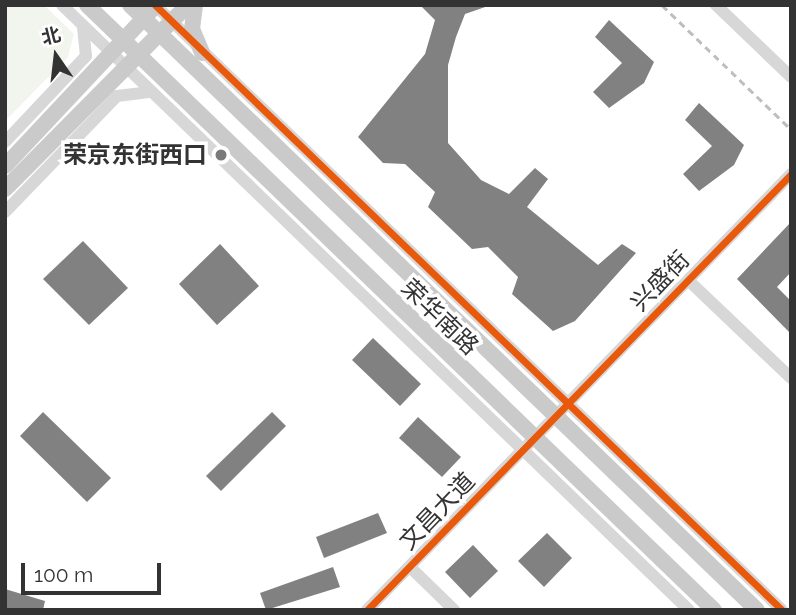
<!DOCTYPE html>
<meta charset="utf-8">
<style>
body{margin:0}
#map{position:relative;width:796px;height:615px;overflow:hidden;background:#fff;font-family:Raleway,"Noto Sans SC",sans-serif}
div>[style]{position:absolute}
[style*='--x']{left:calc(var(--x)*1px);top:calc(var(--y)*1px);width:calc(var(--w)*1px);rotate:calc(var(--a)*1deg)}
.green>*{inset:0;background:#f1f5ed}
.building>*{inset:0;background:#818181}
.minor>*{height:12px;margin:-6px;padding:0 6px;transform-origin:6px;border-radius:6px;background:#d7d7d7}
.major>*{height:16px;margin:-8px;padding:0 8px;transform-origin:8px;border-radius:8px;background:#cacaca}
.rail>*{height:2.5px;margin-top:-1.25px;transform-origin:0;background:repeating-linear-gradient(90deg,#bebebe 0 7px,transparent 0 12px)}
.cycleway>*{height:7px;margin:-3.5px;padding:0 3.5px;transform-origin:3.5px;border-radius:3.5px;background:#e8590c}
.dots>*{width:19px;height:19px;translate:-50% -50%;box-sizing:border-box;border:4px solid #fff;border-radius:50%}
span{translate:-50% -50%;white-space:nowrap;text-align:center;line-height:1.15;-webkit-text-stroke:7px #fff;paint-order:stroke}
.poi-label{font-size:24px;color:#333;font-weight:700}
.right{translate:-100% -50%;text-align:right}
.street-label{font-size:24px;color:#333}
.frame{position:absolute;inset:0;border:7px solid #333;pointer-events:none}
.north{position:absolute;left:21px;top:21px;width:70px;height:70px;-webkit-text-stroke:5px #fff;paint-order:stroke;rotate:346deg;font-size:19px;font-weight:700;line-height:28px;text-align:center;color:#333}
.north::after{content:'';display:block;margin:auto;width:24px;height:32px;background:#333;clip-path:polygon(50% 0,100% 100%,50% 72%,0 100%)}
.scale{position:absolute;left:21px;top:563px;width:140px;height:32px;box-sizing:border-box;border:4px solid #333;border-top:0;padding-left:9px;font-size:21px;line-height:24px;white-space:nowrap;color:#333;-webkit-text-stroke:5px #fff;paint-order:stroke}
</style>
<div id="map">
<div class="green">
<div style="clip-path:polygon(5px 5px,44px 5px,74px 34px,68px 57px,5px 121px)"></div>
</div>
<div class="building">
<div style="clip-path:polygon(420px 5px,491px 5px,465px 14px,456px 37px,448px 65px,448px 143px,481px 180px,509px 194px,535px 168px,548px 179px,527px 207px,598px 265px,622px 244px,636px 253px,575px 321px,553px 331px,512px 294px,518px 277px,488px 247px,472px 249px,428px 207px,435px 192px,405px 164px,383px 163px,358px 137px,425px 54px,435px 20px)"></div>
<div style="clip-path:polygon(609px 20px,654px 62px,644px 83px,609px 108px,593px 92px,622px 63px,595px 37px)"></div>
<div style="clip-path:polygon(699px 103px,744px 145px,734px 165px,699px 191px,683px 174px,712px 146px,685px 120px)"></div>
<div style="clip-path:polygon(791px 222px,791px 272px,777px 287px,791px 301px,791px 334px,737px 279px)"></div>
<div style="clip-path:polygon(83px 241px,128px 288px,89px 325px,43px 279px)"></div>
<div style="clip-path:polygon(220px 244px,259px 286px,217px 325px,179px 284px)"></div>
<div style="clip-path:polygon(373px 338px,421px 384px,400px 406px,352px 360px)"></div>
<div style="clip-path:polygon(43px 412px,111px 478px,87px 502px,20px 436px)"></div>
<div style="clip-path:polygon(272px 412px,286px 426px,221px 491px,206px 476px)"></div>
<div style="clip-path:polygon(418px 417px,461px 457px,442px 477px,399px 438px)"></div>
<div style="clip-path:polygon(378px 513px,387px 533px,324px 558px,316px 537px)"></div>
<div style="clip-path:polygon(547px 533px,572px 558px,544px 587px,518px 561px)"></div>
<div style="clip-path:polygon(473px 545px,498px 571px,470px 598px,445px 572px)"></div>
<div style="clip-path:polygon(333px 567px,340px 587px,266px 610px,260px 593px)"></div>
<div style="clip-path:polygon(5px 589px,45px 601px,43px 610px,5px 609px)"></div>
</div>
<div class="minor">
<div style="--x:62;--y:5;--w:871;--a:43.98"></div>
<div style="--x:155;--y:5;--w:871;--a:43.98"></div>
<div style="--x:716;--y:5;--w:104;--a:43.8"></div>
<div style="--x:5;--y:142;--w:118;--a:-46.7"></div>
<div style="--x:86;--y:56;--w:30;--a:-96"></div>
<div style="--x:5;--y:212;--w:161;--a:-46"></div>
<div style="--x:117;--y:96;--w:32;--a:-7"></div>
<div style="--x:688;--y:280;--w:142;--a:43.6"></div>
<div style="--x:410;--y:567;--w:62;--a:44.3"></div>
<div style="--x:367;--y:610;--w:608;--a:-45.8"></div>
</div>
<div class="major">
<div style="--x:87;--y:5;--w:871;--a:43.98"></div>
<div style="--x:130;--y:5;--w:871;--a:43.98"></div>
<div style="--x:195;--y:5;--w:24;--a:97"></div>
<div style="--x:192;--y:29;--w:26;--a:67"></div>
<div style="--x:5;--y:166;--w:221;--a:-46.8"></div>
<div style="--x:5;--y:189;--w:260;--a:-45.2"></div>
</div>
<div class="rail">
<div style="--x:662;--y:5;--w:179;--a:43.9"></div>
</div>
<div class="cycleway">
<div style="--x:155;--y:5;--w:871;--a:43.98"></div>
<div style="--x:367;--y:610;--w:608;--a:-45.8"></div>
</div>
<div class="dots">
<div style="left:221px;top:155px;background:#7a7a7a"></div>
</div>
<div class="poi-label">
<span class="right" style="left:207px;top:155px">荣京东街西口</span>
</div>
<div class="street-label">
<span style="left:660px;top:281px;rotate:-46deg">兴盛街</span>
<span style="left:440px;top:317px;rotate:44deg">荣华南路</span>
<span style="left:437px;top:511px;rotate:-46deg">文昌大道</span>
</div>
<div class="frame"></div>
<div class="north">北</div>
<div class="scale">100 m</div>
</div>
